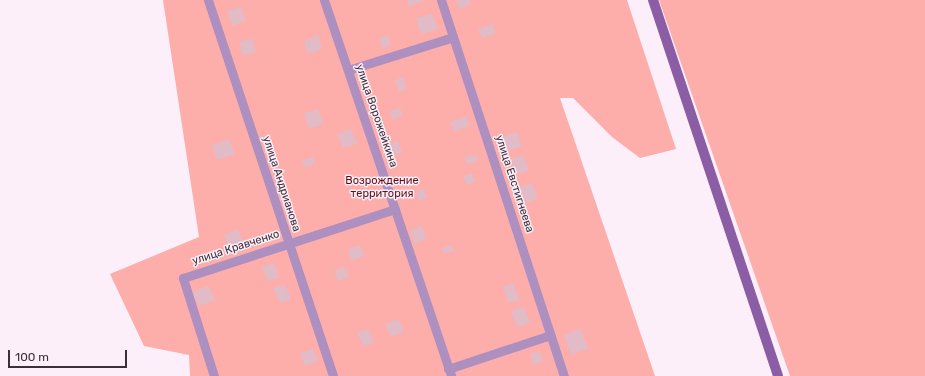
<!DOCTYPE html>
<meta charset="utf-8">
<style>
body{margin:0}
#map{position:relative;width:925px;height:376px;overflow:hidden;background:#fceff9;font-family:Rubik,sans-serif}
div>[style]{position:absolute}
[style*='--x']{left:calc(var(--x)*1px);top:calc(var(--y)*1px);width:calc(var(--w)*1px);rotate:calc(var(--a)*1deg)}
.green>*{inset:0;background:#fdaeab}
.building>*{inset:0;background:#e1bbc6}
.minor>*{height:9px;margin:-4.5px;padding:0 4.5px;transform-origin:4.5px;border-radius:4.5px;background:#ad8fc0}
.secondary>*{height:10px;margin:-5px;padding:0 5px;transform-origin:5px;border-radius:5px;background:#8a5da4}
span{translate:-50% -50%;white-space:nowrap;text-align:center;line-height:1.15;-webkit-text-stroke:3px #fceff9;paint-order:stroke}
.street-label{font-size:11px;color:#3b2f38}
.park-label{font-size:11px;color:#600e16}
.scale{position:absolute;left:8px;top:350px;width:119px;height:18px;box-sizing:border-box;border:2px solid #3b2f38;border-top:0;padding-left:5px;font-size:12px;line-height:14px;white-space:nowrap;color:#3b2f38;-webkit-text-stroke:3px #fceff9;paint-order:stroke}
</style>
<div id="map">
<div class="green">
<div style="clip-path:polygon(163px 0,627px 0,676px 149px,640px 158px,612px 137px,573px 98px,560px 98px,655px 376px,190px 376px,189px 355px,144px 346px,110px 274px,199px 237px)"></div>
<div style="clip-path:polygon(659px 0,925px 0,925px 376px,790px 376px)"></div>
</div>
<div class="building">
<div style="clip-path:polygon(407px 0,425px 0,409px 7px)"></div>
<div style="clip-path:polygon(456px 0,469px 0,471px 5px,459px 9px)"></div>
<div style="clip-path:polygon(241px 7px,246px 21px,232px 26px,227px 11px)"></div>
<div style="clip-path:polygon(432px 14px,438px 29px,421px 34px,416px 18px)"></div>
<div style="clip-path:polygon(493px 24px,496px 33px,482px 38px,478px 29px)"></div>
<div style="clip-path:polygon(318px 35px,322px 49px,308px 54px,304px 41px)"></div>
<div style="clip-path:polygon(388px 35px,391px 45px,382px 48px,379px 38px)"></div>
<div style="clip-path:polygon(252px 38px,256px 52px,243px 56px,239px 42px)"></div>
<div style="clip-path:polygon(403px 77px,407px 89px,399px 92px,395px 80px)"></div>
<div style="clip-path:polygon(400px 107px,402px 115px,393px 120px,390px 111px)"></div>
<div style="clip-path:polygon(318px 109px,323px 124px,309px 129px,304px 113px)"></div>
<div style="clip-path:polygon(466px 116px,469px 126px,454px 132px,450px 122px)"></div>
<div style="clip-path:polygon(351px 129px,357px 144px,343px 148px,337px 134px)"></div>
<div style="clip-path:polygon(517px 132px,522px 146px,504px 152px,500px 138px)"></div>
<div style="clip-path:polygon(229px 139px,235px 154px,217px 160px,212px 145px)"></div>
<div style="clip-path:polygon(398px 141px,402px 153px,392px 156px,388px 144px)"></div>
<div style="clip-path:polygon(476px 154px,478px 161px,467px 164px,464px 158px)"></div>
<div style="clip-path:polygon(523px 155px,529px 170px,517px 174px,511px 159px)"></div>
<div style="clip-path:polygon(313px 157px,315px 164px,305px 167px,302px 160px)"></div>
<div style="clip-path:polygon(472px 173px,475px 182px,467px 185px,463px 176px)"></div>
<div style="clip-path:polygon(532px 183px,538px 198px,526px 203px,520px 187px)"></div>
<div style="clip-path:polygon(424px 189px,427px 198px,419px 201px,416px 192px)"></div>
<div style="clip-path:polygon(422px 226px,426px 239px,414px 244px,411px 230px)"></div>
<div style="clip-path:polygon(238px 229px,244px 243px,230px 249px,224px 235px)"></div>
<div style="clip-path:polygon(360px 245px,364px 256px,352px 261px,348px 249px)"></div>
<div style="clip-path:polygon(452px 245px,454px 251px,444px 254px,442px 248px)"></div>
<div style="clip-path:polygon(274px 263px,279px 278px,267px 281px,262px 266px)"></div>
<div style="clip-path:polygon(345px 266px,349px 277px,338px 281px,334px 271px)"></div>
<div style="clip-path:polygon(513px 283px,519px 300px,508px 303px,503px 286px)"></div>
<div style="clip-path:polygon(285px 285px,291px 299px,280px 303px,273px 288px)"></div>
<div style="clip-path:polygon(208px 286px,215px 300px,199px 306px,192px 292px)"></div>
<div style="clip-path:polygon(524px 307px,530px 323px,517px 327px,511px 311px)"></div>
<div style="clip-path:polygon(399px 319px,404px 332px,391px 337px,385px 324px)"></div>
<div style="clip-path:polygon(580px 328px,588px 349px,571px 355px,564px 335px)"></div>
<div style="clip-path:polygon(369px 329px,374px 343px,363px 346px,357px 332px)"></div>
<div style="clip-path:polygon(313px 349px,318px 361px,305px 366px,300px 353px)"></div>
<div style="clip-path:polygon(540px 351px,543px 361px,533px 365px,530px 354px)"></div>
</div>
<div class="minor">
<div style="--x:208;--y:0;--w:396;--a:71.6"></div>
<div style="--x:324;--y:0;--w:397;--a:71.3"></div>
<div style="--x:441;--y:0;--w:396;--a:71.9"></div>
<div style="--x:348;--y:70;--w:110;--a:-17.4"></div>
<div style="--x:448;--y:369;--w:108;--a:-18.4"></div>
<div style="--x:214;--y:376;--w:103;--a:-107.6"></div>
<div style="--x:183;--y:278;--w:223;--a:-18"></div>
</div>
<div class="secondary">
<div style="--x:653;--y:0;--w:396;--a:71.6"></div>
</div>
<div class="street-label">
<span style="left:376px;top:116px;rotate:71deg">улица Ворожейкина</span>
<span style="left:281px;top:184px;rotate:72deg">улица Андрианова</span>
<span style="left:514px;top:184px;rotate:72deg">улица Евстигнеева</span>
<span style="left:236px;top:248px;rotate:-18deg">улица Кравченко</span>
</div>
<div class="park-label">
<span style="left:382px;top:188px">Возрождение<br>территория</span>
</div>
<div class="scale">100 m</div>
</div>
